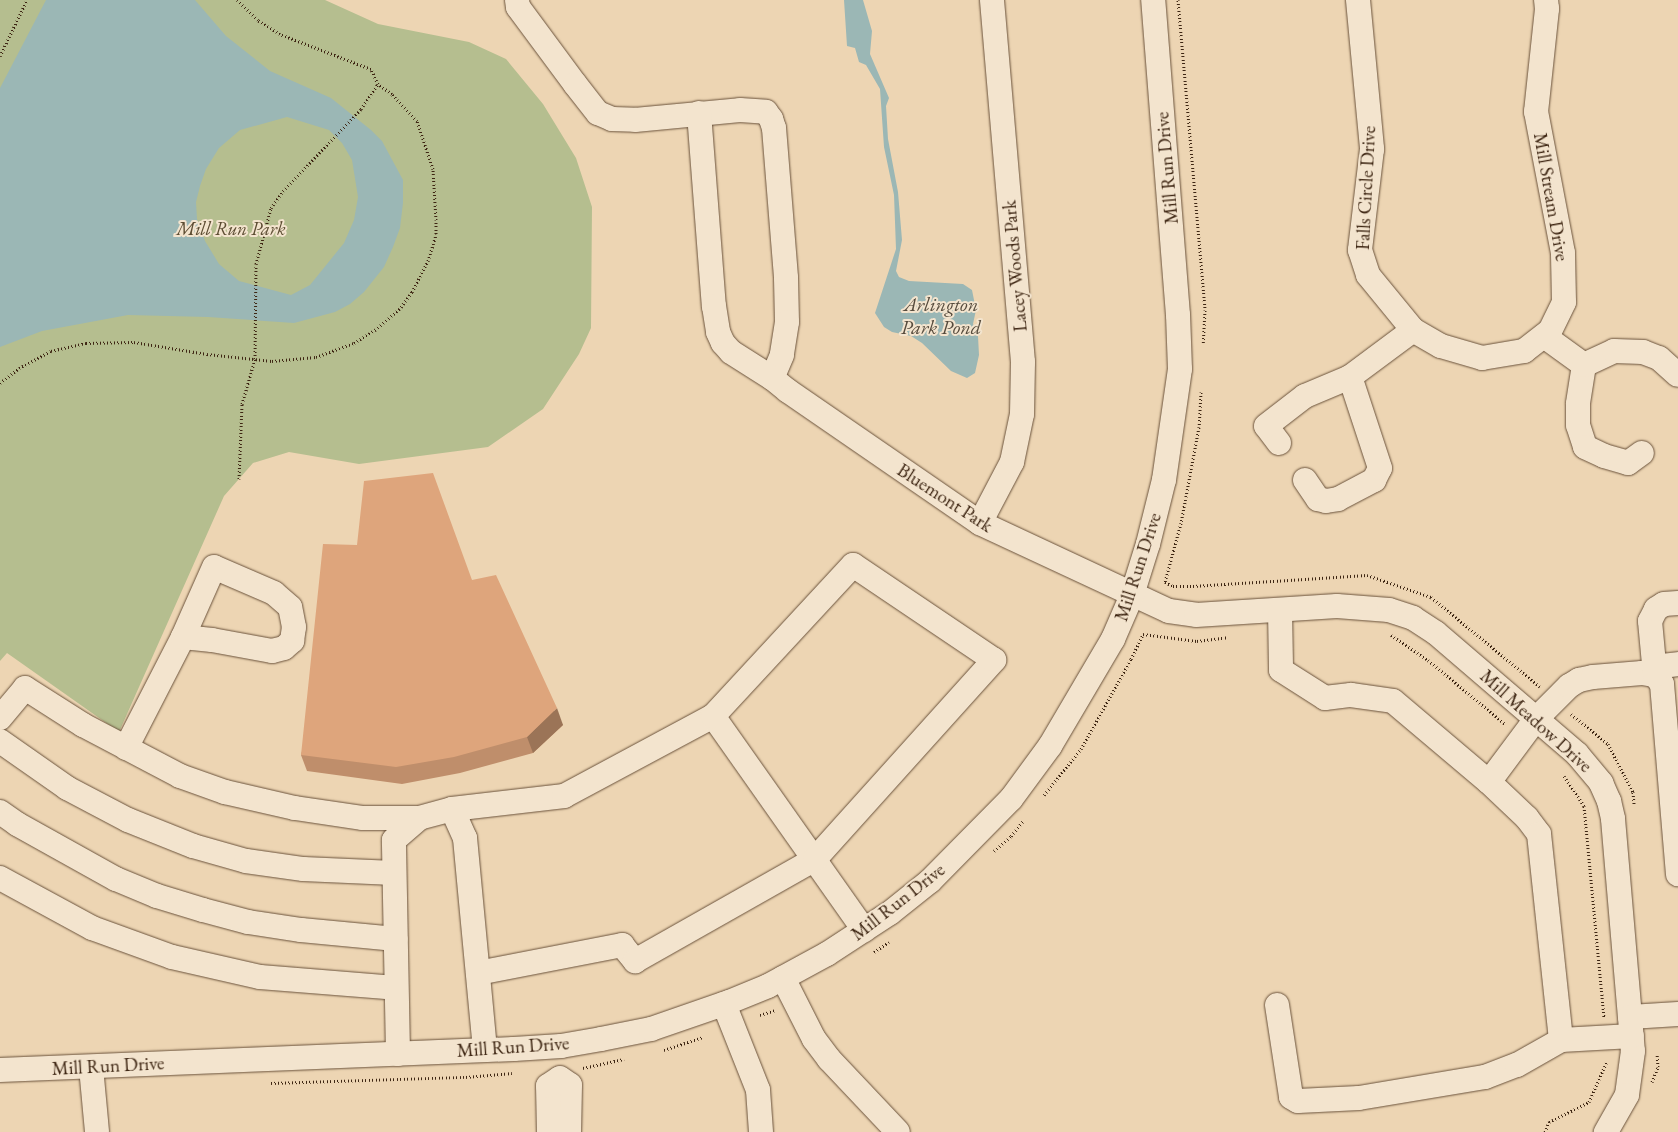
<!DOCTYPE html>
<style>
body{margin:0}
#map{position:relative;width:1678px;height:1132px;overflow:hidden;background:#edd5b3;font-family:"EB Garamond",serif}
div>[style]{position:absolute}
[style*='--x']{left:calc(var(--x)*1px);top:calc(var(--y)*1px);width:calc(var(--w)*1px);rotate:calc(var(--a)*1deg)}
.green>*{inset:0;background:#b5be8f}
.water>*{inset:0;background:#9bb7b5}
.path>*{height:3px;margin-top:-1.5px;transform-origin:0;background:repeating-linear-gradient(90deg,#3e2613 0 1px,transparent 0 3.5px)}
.roads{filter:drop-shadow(0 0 1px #6a523b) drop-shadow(0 0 1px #6a523b)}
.minor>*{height:24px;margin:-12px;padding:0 12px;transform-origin:12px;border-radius:12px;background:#f3e4ce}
.wall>*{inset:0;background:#bf8e6b}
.shaded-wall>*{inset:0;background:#9b7457}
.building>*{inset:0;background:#dea57c}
span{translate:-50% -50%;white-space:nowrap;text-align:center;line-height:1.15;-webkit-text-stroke:4px #f3e4ce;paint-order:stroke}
.street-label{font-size:19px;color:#3e2613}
.park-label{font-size:19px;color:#5c4c32;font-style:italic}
.water-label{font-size:20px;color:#554a3c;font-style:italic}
</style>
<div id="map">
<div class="green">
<div style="clip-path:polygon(0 0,325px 0,378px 24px,469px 42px,506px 59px,543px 104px,576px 158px,592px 207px,591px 328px,579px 354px,543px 409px,488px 447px,359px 464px,289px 452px,253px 463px,224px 496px,119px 732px,7px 653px,0 661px)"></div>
</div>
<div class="water">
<div style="clip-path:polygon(evenodd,46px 0,195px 0,226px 36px,270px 71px,331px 98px,371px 130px,382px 141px,403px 180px,403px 203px,400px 228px,393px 247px,384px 267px,364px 292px,350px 304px,335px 312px,294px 323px,208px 317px,128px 315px,42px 331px,0 347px,0 88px,46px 0,287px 117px,329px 130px,342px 143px,352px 160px,358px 197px,354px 220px,344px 243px,310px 285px,291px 295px,239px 281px,219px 264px,205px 241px,197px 219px,196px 202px,200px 186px,206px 169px,219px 148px,240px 130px,287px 117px)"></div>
<div style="clip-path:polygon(844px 0,863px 0,872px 31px,870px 54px,889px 98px,886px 106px,888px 139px,898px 192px,902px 240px,896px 271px,899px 277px,909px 281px,963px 284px,972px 290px,976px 310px,973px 324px,978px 336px,979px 355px,975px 373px,967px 378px,951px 371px,922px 343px,911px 336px,892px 332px,884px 327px,875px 313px,896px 249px,894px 195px,884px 147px,880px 89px,866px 65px,859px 62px,855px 48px,847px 46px)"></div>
</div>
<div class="path">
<div style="--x:1178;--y:0;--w:311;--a:85"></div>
<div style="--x:1205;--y:310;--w:33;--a:93"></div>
<div style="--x:0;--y:56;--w:62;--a:-64.3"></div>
<div style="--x:0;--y:383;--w:24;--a:-38"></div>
<div style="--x:19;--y:368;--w:36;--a:-28"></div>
<div style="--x:51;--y:351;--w:36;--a:-13"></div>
<div style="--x:86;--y:343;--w:48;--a:-1.2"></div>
<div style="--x:134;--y:342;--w:74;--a:9.3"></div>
<div style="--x:207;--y:354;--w:65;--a:6.1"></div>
<div style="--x:272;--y:361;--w:44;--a:-5.2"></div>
<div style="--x:316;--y:357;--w:40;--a:-20.2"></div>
<div style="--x:354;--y:343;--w:25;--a:-32"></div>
<div style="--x:375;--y:330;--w:35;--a:-41"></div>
<div style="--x:401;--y:307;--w:19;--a:-54"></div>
<div style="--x:412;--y:292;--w:35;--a:-63"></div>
<div style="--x:428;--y:261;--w:28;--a:-73"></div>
<div style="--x:436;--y:234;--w:14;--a:-90"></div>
<div style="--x:436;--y:220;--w:51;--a:-93.4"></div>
<div style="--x:433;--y:169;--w:51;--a:-108.4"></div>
<div style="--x:417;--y:121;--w:37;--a:-133"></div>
<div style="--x:392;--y:94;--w:17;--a:-144"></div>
<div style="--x:378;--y:84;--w:17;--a:-115"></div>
<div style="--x:371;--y:69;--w:97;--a:-159"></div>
<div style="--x:280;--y:34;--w:26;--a:-148"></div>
<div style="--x:258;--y:20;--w:29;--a:-136"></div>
<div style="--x:1201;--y:392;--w:35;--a:93"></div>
<div style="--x:1199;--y:427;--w:98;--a:100.6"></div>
<div style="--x:1181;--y:523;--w:61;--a:105.2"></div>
<div style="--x:1165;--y:582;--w:9;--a:27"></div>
<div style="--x:1173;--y:586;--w:20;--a:0"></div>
<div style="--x:1193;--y:586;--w:174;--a:-3.6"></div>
<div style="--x:1367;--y:575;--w:68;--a:19"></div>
<div style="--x:1431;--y:597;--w:141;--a:39.5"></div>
<div style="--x:239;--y:479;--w:75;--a:-87.7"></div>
<div style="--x:242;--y:404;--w:47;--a:-73.9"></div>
<div style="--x:255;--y:359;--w:95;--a:-89.4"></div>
<div style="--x:256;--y:264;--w:58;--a:-75"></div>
<div style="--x:271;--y:208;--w:21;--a:-55"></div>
<div style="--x:283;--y:191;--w:113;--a:-46.4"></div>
<div style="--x:361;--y:109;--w:30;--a:-56"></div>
<div style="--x:1391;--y:635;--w:45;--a:34"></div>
<div style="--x:1428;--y:660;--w:100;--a:39.7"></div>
<div style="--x:1571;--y:714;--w:48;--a:39"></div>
<div style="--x:1608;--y:744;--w:54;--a:62.5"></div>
<div style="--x:1633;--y:792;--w:12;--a:85"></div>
<div style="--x:1564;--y:776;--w:36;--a:56"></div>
<div style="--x:1584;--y:806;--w:212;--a:84.6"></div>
<div style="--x:1044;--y:795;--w:59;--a:-51.2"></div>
<div style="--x:1081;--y:749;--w:103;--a:-60.9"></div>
<div style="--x:1131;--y:659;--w:28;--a:-64"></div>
<div style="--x:1143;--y:634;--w:54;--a:7.4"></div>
<div style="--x:1197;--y:641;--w:31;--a:-7"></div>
<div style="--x:994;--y:851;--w:23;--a:-41"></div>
<div style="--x:1011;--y:836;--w:19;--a:-51"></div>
<div style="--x:874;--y:952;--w:18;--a:-34"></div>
<div style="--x:760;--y:1015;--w:16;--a:-18"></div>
<div style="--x:664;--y:1050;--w:41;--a:-18.4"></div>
<div style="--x:583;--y:1068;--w:42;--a:-12.4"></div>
<div style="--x:1652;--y:1082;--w:16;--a:-68"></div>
<div style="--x:1658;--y:1067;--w:13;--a:-94"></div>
<div style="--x:271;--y:1083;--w:195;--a:-1.8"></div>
<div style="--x:466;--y:1077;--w:46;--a:-5"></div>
<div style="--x:1545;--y:1132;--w:11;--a:-68"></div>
<div style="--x:1549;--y:1122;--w:45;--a:-26.6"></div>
<div style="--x:1589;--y:1102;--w:45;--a:-66.3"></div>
</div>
<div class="roads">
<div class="minor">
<div style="--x:517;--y:0;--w:7;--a:82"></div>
<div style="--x:518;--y:7;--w:96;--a:53.5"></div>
<div style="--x:575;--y:84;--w:37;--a:52"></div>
<div style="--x:598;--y:113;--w:15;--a:23"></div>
<div style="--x:612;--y:119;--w:23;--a:2"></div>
<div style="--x:635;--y:120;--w:105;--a:-5.4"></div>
<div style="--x:740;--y:110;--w:26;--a:4"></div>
<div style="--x:766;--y:112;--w:9;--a:54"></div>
<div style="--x:771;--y:119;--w:9;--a:72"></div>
<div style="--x:774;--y:128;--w:150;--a:85.4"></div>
<div style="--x:786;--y:278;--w:44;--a:88.7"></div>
<div style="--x:787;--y:322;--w:33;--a:99"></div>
<div style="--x:782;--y:355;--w:25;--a:113"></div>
<div style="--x:772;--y:378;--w:21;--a:39"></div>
<div style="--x:788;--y:391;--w:233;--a:34.5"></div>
<div style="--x:980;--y:523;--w:208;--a:25"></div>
<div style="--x:1169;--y:611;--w:27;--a:8"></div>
<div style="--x:1196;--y:615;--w:141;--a:-3.7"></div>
<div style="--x:1337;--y:606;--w:52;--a:4.4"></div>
<div style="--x:1389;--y:610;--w:25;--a:18"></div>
<div style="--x:1413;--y:618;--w:27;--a:33"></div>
<div style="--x:1436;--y:633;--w:186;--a:40.6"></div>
<div style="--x:1577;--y:754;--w:38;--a:50"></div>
<div style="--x:1601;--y:783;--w:20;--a:66"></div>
<div style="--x:1609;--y:801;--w:18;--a:77"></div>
<div style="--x:1613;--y:819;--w:233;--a:85.1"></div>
<div style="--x:1633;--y:1051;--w:44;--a:97.8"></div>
<div style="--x:1627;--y:1095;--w:43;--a:119.6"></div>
<div style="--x:1358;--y:0;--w:150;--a:84.6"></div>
<div style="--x:1372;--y:149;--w:102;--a:96.8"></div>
<div style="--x:1360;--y:250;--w:26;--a:72"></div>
<div style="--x:1368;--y:275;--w:71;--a:50.7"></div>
<div style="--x:1413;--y:330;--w:32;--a:30"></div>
<div style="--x:1441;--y:346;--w:43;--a:16.3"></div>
<div style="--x:1482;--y:358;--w:43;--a:-9.5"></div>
<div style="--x:1524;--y:351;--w:33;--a:-38"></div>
<div style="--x:1550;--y:331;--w:32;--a:-64"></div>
<div style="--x:1564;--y:302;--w:49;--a:-91.2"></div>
<div style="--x:1563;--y:253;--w:144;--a:-100.8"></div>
<div style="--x:1536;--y:112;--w:104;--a:-83.9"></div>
<div style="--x:1547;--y:9;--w:9;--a:-96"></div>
<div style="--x:699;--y:113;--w:194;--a:85.6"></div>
<div style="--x:714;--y:306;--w:26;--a:81"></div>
<div style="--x:718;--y:332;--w:12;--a:66"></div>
<div style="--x:723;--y:343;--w:12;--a:48"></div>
<div style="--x:731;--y:352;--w:49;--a:32.4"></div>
<div style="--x:1544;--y:336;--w:49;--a:35.9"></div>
<div style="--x:1584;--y:365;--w:39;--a:99"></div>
<div style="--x:1578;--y:404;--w:21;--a:90"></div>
<div style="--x:1578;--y:425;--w:23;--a:72"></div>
<div style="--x:1585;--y:447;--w:21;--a:25"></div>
<div style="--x:1604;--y:456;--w:25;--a:16"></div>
<div style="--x:1628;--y:463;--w:17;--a:-36"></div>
<div style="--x:1584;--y:365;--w:33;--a:-25"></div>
<div style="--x:1614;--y:351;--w:29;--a:2"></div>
<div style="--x:1643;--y:352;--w:17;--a:21"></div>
<div style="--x:1659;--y:358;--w:25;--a:42"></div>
<div style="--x:1279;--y:443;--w:21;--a:-127"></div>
<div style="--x:1266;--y:426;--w:49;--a:-37.6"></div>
<div style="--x:1305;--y:396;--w:49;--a:-22.9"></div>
<div style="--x:1350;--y:377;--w:79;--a:-36.7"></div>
<div style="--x:1305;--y:480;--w:23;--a:56"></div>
<div style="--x:1318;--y:499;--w:8;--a:14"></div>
<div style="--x:1326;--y:501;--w:12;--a:-9"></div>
<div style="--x:1338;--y:499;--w:41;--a:-27.8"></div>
<div style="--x:1374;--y:480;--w:13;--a:-63"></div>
<div style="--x:1380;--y:468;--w:96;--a:-108.2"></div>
<div style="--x:980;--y:523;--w:69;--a:-62.3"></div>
<div style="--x:1012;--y:462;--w:49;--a:-78.2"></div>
<div style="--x:1022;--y:414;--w:52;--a:-88.9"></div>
<div style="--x:1023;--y:362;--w:363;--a:-94.9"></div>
<div style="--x:1280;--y:610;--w:60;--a:89"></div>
<div style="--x:1281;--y:670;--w:52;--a:32.5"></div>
<div style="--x:1325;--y:698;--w:26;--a:-7"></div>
<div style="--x:1351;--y:695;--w:42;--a:8.1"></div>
<div style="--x:1393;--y:701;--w:126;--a:40.2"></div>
<div style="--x:1489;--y:782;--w:79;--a:-53.3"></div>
<div style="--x:1536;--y:719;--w:47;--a:-45"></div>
<div style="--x:1569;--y:686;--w:12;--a:-31"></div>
<div style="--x:1579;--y:680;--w:14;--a:-12"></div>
<div style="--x:1593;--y:677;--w:49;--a:-4.7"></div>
<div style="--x:1642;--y:673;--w:13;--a:9"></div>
<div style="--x:1655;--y:675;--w:11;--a:52"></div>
<div style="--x:1662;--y:684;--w:191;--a:85.2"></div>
<div style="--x:1654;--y:667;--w:24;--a:-7"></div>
<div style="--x:1655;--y:675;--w:54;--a:-95.3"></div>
<div style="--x:1650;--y:621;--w:13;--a:-63"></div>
<div style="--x:1656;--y:609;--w:9;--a:-32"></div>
<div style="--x:1664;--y:604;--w:14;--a:-4"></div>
<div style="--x:0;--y:718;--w:39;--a:-50"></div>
<div style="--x:25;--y:688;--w:69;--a:32.5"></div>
<div style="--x:83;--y:725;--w:110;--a:27.7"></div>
<div style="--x:180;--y:776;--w:48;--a:19.6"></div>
<div style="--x:225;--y:792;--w:72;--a:12.9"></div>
<div style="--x:295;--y:808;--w:69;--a:8.4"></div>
<div style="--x:363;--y:818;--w:56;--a:0"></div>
<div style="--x:0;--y:741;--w:82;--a:35"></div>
<div style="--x:67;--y:788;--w:69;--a:27.7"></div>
<div style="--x:128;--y:820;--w:70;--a:21.8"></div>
<div style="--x:193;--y:846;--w:55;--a:15.8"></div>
<div style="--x:246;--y:861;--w:58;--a:8"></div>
<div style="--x:303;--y:869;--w:91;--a:2.5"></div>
<div style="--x:126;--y:748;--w:125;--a:-62.8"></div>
<div style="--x:183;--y:637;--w:29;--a:6"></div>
<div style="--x:212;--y:640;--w:61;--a:10.4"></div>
<div style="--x:272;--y:651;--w:12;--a:-14"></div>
<div style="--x:284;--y:648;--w:11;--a:-41"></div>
<div style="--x:292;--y:641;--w:14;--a:-82"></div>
<div style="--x:294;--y:627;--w:20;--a:-101"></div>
<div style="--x:290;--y:607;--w:21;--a:-139"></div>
<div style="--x:274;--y:593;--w:65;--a:-156.6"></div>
<div style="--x:214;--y:567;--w:77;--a:113.9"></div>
<div style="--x:1489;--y:782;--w:52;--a:43.5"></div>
<div style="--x:1527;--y:818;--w:20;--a:53"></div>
<div style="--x:1539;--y:834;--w:207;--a:83.9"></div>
<div style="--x:1561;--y:1040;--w:71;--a:-3.2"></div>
<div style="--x:452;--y:809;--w:113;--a:-6.6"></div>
<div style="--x:564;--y:796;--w:169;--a:-28.2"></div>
<div style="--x:713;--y:716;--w:262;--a:54.8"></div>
<div style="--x:0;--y:812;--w:21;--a:35"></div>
<div style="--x:17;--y:824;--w:113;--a:29.1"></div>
<div style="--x:116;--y:879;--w:44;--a:22.5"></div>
<div style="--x:157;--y:896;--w:48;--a:16.9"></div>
<div style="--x:203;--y:910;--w:47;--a:14.9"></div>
<div style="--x:248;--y:922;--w:54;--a:8.6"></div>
<div style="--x:301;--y:930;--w:95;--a:5.4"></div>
<div style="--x:0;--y:878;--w:105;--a:28.5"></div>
<div style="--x:92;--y:928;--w:85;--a:19.9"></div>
<div style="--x:172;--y:957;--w:90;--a:12.8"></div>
<div style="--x:260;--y:977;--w:136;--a:4.6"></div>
<div style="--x:478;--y:973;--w:147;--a:-11"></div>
<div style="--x:622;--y:945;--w:21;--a:51"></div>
<div style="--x:635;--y:961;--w:207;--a:-29.5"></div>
<div style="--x:815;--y:859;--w:268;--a:-48"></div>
<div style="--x:994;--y:660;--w:170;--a:-146"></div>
<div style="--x:853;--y:565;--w:206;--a:132.8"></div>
<div style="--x:783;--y:978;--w:68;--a:63.1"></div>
<div style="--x:814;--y:1039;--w:25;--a:53"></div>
<div style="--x:829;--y:1059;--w:100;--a:46.6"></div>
<div style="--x:724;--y:1004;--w:92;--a:68.4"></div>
<div style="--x:758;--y:1090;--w:42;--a:85.9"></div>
<div style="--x:1277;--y:1005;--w:93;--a:81.3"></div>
<div style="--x:1291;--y:1097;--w:8;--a:30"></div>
<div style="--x:1298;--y:1101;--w:61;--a:-2.8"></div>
<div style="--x:1359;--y:1098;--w:128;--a:-9.5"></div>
<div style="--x:1485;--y:1077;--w:34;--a:-21"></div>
<div style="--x:1517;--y:1065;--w:51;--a:-29.6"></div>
<div style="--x:1630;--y:1017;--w:48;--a:-3.6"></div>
<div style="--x:398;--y:1054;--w:214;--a:-91.1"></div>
<div style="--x:394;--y:840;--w:33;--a:-41"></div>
<div style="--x:419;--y:818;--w:34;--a:-15"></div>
<div style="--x:452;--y:809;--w:32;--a:66"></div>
<div style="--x:465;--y:838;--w:213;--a:84.6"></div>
<div style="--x:91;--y:1067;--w:65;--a:84.7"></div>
<div style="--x:0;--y:1070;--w:514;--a:-2.34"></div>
<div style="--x:514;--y:1049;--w:47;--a:-3.7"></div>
<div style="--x:561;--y:1046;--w:41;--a:-9.9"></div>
<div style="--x:601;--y:1039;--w:51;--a:-11.3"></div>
<div style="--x:651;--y:1029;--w:83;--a:-19.1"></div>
<div style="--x:729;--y:1002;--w:42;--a:-22.3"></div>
<div style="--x:768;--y:986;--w:67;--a:-28.5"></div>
<div style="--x:827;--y:954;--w:75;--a:-33.1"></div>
<div style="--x:890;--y:913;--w:51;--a:-38.7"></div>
<div style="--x:930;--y:881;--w:115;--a:-45.4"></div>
<div style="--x:1011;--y:799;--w:66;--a:-53.7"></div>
<div style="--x:1050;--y:746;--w:124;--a:-59.5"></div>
<div style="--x:1113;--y:639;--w:48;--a:-66.6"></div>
<div style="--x:1132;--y:595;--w:53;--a:-72.6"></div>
<div style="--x:1148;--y:544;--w:66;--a:-76"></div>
<div style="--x:1164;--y:480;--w:112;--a:-81.8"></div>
<div style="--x:1180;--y:369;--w:54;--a:-92.1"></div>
<div style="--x:1178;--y:315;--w:316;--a:-94.5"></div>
<div style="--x:560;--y:1078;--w:12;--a:35"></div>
<div style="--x:570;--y:1085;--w:47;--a:91.2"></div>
<div style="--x:549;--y:1132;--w:46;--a:-91.2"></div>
<div style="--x:548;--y:1086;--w:14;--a:-34"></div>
</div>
</div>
<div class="wall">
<div style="clip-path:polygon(357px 545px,472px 580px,563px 725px,533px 753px,460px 773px,402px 784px,307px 771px,301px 755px)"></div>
</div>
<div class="shaded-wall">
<div style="clip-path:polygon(557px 708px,563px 725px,533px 753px,527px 737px)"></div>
</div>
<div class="building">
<div style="clip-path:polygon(433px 473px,472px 580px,496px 575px,557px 708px,527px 737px,454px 757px,396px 767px,301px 755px,323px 544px,357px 545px,364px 481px)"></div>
</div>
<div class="street-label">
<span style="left:1167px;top:168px;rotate:-95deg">Mill Run Drive</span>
<span style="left:1366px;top:188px;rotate:-87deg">Falls Circle Drive</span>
<span style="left:1551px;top:197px;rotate:80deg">Mill Stream Drive</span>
<span style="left:1015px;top:266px;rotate:-95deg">Lacey Woods Park</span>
<span style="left:945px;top:498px;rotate:33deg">Bluemont Park</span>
<span style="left:1138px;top:567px;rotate:-72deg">Mill Run Drive</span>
<span style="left:1536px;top:721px;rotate:42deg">Mill Meadow Drive</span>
<span style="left:898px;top:902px;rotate:-38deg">Mill Run Drive</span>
<span style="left:513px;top:1047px;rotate:-4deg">Mill Run Drive</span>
<span style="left:108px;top:1066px;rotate:-3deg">Mill Run Drive</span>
</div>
<div class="park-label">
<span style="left:231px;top:229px">Mill Run Park</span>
</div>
<div class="water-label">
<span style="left:941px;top:316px">Arlington<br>Park Pond</span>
</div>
</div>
